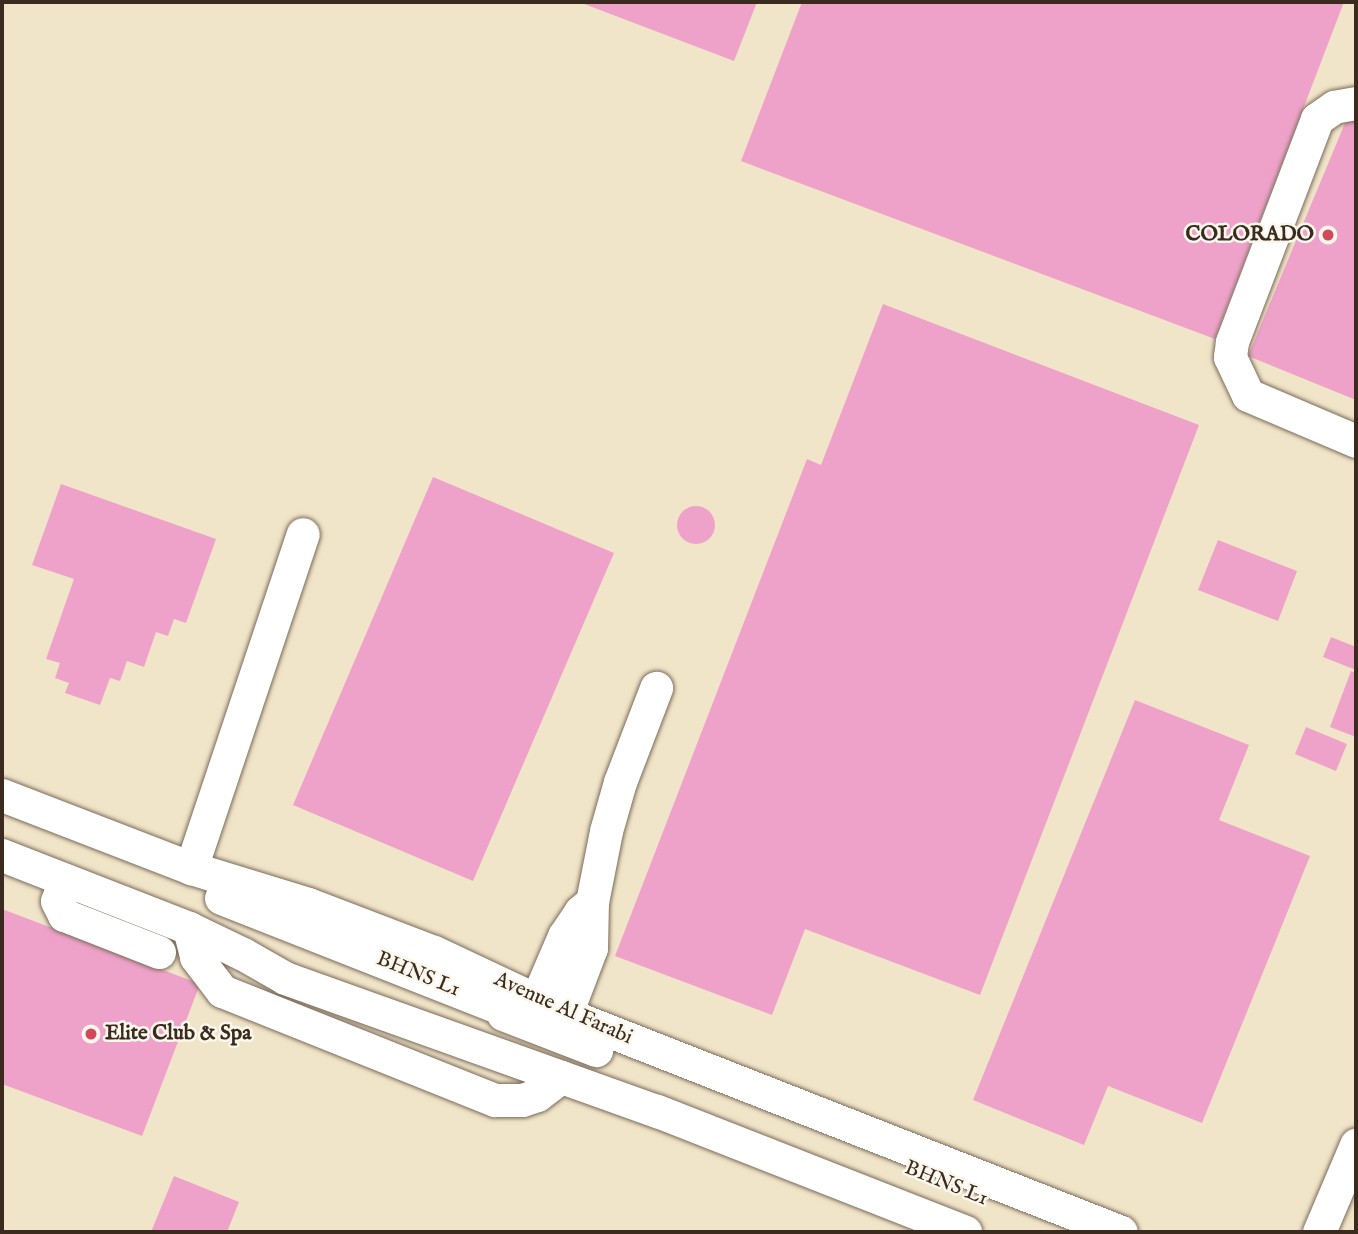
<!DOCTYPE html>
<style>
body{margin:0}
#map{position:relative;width:1358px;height:1234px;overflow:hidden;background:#f1e5c9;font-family:"IM FELL English",serif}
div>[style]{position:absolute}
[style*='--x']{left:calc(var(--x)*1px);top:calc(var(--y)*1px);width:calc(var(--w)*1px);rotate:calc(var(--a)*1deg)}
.building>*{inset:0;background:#efa2c9}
.round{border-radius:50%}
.roads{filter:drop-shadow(0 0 2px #7b6b5a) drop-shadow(0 0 2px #7b6b5a)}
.minor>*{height:33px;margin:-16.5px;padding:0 16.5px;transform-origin:16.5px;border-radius:16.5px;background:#fff}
.dots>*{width:19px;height:19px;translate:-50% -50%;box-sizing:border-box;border:4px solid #fbf7ec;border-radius:50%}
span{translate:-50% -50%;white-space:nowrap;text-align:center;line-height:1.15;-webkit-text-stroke:5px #fbf7ec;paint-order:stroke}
.poi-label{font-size:21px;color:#3b2a1e;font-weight:700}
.right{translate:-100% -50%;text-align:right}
.left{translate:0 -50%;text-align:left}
.street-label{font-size:21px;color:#3b2a1e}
.frame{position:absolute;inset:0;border:4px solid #3b2a1e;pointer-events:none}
</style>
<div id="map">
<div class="building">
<div style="clip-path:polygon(579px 2px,757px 2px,734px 61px)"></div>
<div style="clip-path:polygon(802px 2px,1344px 2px,1215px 339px,741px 161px)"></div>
<div style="clip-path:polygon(1350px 111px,1356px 114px,1356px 400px,1248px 356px)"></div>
<div style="clip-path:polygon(883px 304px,1199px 425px,980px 995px,805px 929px,772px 1015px,615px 956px,807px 459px,821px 465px)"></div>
<div style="clip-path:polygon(433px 477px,614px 553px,473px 881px,293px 805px)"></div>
<div style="clip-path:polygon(61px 484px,216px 539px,186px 623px,174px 619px,168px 636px,156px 632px,144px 667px,127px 661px,120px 681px,110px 678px,100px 705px,65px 693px,69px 683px,55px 678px,60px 663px,46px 659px,74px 579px,32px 565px)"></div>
<div class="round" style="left:677px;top:506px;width:38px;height:38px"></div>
<div style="clip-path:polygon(1218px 540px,1297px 571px,1278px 621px,1198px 590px)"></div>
<div style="clip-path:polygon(1331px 637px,1356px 647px,1356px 670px,1323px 657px)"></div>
<div style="clip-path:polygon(1351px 671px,1356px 673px,1356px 737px,1330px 727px)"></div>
<div style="clip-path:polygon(1135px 700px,1249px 745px,1219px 820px,1310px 856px,1202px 1123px,1108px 1086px,1084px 1145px,973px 1100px)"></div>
<div style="clip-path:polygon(1306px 727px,1347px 744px,1336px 771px,1295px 754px)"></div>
<div style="clip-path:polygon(2px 909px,200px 984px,142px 1136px,2px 1084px)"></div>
<div style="clip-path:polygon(174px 1176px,239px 1202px,227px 1232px,151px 1232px)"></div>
</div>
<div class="roads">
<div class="minor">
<div style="--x:1356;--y:103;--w:22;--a:170"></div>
<div style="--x:1334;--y:107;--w:21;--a:145"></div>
<div style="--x:1317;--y:119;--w:239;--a:110.9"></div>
<div style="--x:1232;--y:342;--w:15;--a:98"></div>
<div style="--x:1230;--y:357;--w:42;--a:64.7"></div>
<div style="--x:1248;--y:395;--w:117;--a:23.1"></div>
<div style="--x:2;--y:795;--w:203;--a:21.1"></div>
<div style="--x:191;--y:868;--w:122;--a:17.1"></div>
<div style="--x:308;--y:904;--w:135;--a:20.9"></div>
<div style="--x:434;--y:952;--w:146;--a:25.2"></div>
<div style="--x:566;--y:1014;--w:596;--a:21.44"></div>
<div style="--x:2;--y:855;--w:201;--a:21.3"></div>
<div style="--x:189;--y:928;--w:60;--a:25.7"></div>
<div style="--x:243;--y:954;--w:48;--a:29.7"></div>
<div style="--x:285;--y:978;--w:395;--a:19.7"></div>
<div style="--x:657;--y:1111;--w:331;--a:21.4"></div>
<div style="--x:191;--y:868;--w:352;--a:-71.5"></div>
<div style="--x:65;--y:880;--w:22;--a:111"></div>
<div style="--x:57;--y:901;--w:16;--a:63"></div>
<div style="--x:64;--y:915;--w:102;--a:21.3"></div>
<div style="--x:221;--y:898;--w:328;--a:21.5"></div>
<div style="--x:189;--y:928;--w:30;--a:76"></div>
<div style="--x:196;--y:957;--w:43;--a:52.6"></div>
<div style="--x:222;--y:991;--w:294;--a:21.8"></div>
<div style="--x:495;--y:1100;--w:27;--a:0"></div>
<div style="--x:522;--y:1100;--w:16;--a:-18"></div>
<div style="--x:537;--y:1095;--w:30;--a:-37"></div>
<div style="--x:536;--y:1001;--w:71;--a:-66.7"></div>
<div style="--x:564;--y:936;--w:29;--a:-56"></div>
<div style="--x:580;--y:912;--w:16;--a:-40"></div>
<div style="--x:503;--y:1014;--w:100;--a:21.2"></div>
<div style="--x:566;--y:1014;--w:71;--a:-69.3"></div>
<div style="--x:591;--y:948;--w:46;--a:-88.8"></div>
<div style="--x:592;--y:902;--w:72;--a:-78.8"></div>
<div style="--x:606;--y:831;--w:51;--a:-74.1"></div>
<div style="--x:620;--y:782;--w:101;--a:-69"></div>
<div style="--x:1319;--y:1232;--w:95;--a:-67"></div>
</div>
</div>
<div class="dots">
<div style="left:1328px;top:235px;background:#d1495b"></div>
<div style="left:91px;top:1034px;background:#d1495b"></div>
</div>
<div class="poi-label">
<span class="right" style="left:1314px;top:235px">COLORADO</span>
<span class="left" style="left:105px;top:1034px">Elite Club &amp; Spa</span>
</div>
<div class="street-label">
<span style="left:418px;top:975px;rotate:22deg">BHNS L1</span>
<span style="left:563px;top:1009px;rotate:24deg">Avenue Al Farabi</span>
<span style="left:946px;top:1184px;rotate:22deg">BHNS L1</span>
</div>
<div class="frame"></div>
</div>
